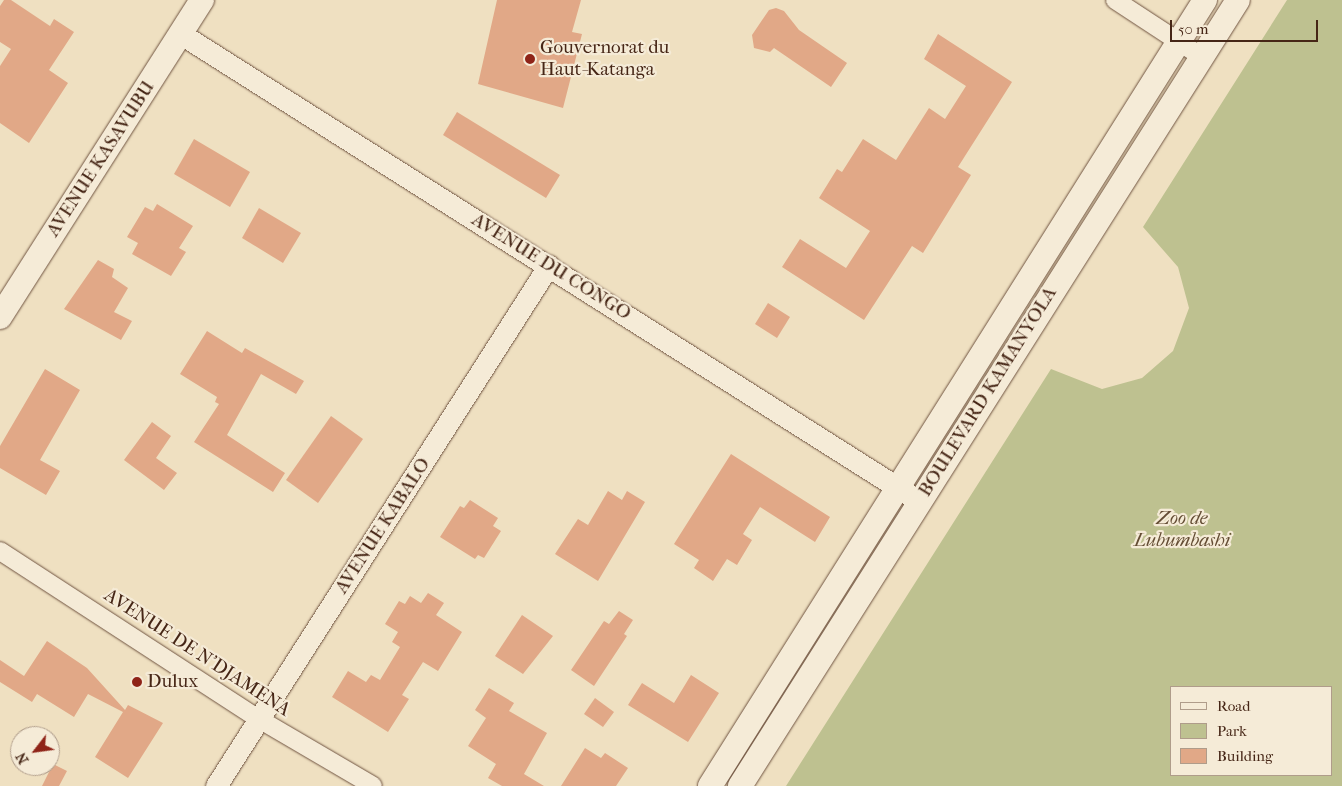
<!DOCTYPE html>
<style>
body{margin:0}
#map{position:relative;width:1342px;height:786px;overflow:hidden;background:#efe0c1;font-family:"IM FELL French Canon",serif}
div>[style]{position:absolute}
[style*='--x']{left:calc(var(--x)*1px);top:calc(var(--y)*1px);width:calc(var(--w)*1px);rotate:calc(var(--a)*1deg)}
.green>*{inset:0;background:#bec190}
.building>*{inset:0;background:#e1a887}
.roads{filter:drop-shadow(0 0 1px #705441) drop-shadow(0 0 1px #705441)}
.minor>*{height:18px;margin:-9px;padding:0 9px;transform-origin:9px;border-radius:9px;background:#f5ebd7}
.tertiary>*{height:21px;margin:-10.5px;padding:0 10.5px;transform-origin:10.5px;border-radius:10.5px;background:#f5ebd7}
.secondary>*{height:24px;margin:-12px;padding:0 12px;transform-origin:12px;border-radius:12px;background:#f5ebd7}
.dots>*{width:14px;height:14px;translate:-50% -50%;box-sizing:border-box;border:2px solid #f5ebd7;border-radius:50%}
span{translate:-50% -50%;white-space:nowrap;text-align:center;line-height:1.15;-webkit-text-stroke:4.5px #f5ebd7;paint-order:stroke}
.poi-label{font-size:19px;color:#462616}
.left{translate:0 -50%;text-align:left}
.street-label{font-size:19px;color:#462616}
.park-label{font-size:19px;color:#644d34;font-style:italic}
.legend{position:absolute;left:1170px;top:686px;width:162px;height:90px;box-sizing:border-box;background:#f5ebd7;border:1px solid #af9c8a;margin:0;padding:6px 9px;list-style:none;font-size:15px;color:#462616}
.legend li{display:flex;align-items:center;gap:10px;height:25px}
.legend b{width:25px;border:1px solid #af9c8a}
.north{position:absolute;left:10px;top:726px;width:50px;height:50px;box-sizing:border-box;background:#f5ebd7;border:1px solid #af9c8a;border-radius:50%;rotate:240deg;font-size:14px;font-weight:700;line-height:20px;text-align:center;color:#462616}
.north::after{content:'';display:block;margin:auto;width:18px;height:22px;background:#8f2418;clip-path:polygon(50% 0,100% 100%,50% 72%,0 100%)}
.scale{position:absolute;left:1170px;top:20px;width:148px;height:22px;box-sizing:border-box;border:2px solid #462616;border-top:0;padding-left:6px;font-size:15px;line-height:18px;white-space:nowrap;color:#462616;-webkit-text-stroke:4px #f5ebd7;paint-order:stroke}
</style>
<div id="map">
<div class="green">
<div style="clip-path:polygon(evenodd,1287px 0,1342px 0,1342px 786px,786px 786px,1051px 369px,1102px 389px,1142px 378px,1173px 351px,1189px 308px,1178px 267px,1143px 227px,1287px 0,1171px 687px,1331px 687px,1331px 775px,1171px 775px,1171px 687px)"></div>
</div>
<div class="building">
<div style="clip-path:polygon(4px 0,11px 0,50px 26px,54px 19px,74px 32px,49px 70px,68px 83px,29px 143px,0 123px,0 66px,11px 49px,0 42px,0 6px)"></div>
<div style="clip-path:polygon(497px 0,581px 0,572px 32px,582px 34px,563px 108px,478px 84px)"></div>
<div style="clip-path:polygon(776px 8px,784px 11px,799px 30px,847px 63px,831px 87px,774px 48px,770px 52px,754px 48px,752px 35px,769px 10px)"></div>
<div style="clip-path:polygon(938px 34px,1012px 82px,958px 167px,971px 175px,923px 253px,912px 246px,864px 320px,782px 267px,800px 239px,846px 268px,870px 231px,819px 198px,837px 169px,842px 172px,863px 139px,896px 160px,929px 108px,945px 119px,966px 86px,924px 59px)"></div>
<div style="clip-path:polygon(457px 112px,560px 175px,546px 198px,443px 135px)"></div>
<div style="clip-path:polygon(194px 139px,250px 172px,230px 207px,174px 174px)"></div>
<div style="clip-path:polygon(157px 204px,193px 226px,179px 248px,186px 252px,171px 276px,132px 254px,138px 243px,127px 237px,145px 207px,153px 211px)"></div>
<div style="clip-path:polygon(259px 208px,301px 233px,283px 263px,242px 238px)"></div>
<div style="clip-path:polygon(98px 260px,114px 269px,112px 277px,128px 288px,114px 312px,132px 321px,121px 340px,64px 309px)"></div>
<div style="clip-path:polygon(768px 303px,790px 317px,777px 338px,755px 324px)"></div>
<div style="clip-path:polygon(207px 331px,242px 353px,245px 348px,304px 381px,296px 394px,261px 374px,227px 435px,285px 473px,273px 492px,194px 442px,219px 404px,215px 402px,217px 397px,180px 374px)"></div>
<div style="clip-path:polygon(45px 369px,80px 390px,40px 460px,60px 471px,46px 495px,0 468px,0 446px)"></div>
<div style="clip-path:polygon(331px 416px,363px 439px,318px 503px,286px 480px)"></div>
<div style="clip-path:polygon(152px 422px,171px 436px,156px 458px,177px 473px,164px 490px,124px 460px)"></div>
<div style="clip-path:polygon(731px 454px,830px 517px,815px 542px,760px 507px,743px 534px,752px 540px,737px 565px,727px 559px,713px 581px,694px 568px,699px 560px,674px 544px)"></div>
<div style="clip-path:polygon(608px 491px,622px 500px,627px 491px,645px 502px,598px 581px,555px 554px,578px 519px,588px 525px)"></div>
<div style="clip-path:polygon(470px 500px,498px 518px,493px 526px,501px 531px,484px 558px,478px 555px,475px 559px,440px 537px,460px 506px,464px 508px)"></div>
<div style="clip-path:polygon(428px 593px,444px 603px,436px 615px,462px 632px,438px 671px,423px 662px,402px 695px,409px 699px,388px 732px,332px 697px,348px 671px,366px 682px,371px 675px,380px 680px,400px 647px,392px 642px,398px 632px,385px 624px,399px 601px,405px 604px,410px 596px,421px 603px)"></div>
<div style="clip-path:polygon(619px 611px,633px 620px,624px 634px,627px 636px,594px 686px,571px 670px,604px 621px,609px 624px)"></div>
<div style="clip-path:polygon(522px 615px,553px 636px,523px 674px,495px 656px)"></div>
<div style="clip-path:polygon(47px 641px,87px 668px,125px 710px,128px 705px,163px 723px,128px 778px,95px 757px,123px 712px,88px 694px,74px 717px,37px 694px,32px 702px,0 682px,0 660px,24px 676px)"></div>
<div style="clip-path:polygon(691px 675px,719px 693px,688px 742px,628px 705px,642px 683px,674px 703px)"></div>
<div style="clip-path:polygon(489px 688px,514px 703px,509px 711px,547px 733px,524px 774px,544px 786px,502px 786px,488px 778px,496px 764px,468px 746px,486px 718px,475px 710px)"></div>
<div style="clip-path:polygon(595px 698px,614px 712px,603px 727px,584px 714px)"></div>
<div style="clip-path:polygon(585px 748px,601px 758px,605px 753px,628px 768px,616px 786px,561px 786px)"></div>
<div style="clip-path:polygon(53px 764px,67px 771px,59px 786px,42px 786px)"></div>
</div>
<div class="roads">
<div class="minor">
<div style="--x:1115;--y:0;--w:104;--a:33.2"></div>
<div style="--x:0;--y:551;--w:309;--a:33"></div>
<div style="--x:259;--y:719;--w:132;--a:30.4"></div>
</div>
<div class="tertiary">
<div style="--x:181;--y:34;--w:873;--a:32.33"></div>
<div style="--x:216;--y:786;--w:618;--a:-57.42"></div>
</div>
<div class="secondary">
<div style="--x:0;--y:317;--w:376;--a:-57.5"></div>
<div style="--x:710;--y:786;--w:929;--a:-57.8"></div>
<div style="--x:740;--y:786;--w:930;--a:-57.64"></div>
</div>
</div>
<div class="dots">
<div style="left:530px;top:59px;background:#8f2418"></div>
<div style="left:137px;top:682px;background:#8f2418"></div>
</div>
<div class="poi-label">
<span class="left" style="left:540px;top:59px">Gouvernorat du<br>Haut-Katanga</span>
<span class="left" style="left:147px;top:682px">Dulux</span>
</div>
<div class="street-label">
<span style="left:101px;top:159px;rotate:-57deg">AVENUE KASAVUBU</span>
<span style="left:551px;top:267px;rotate:32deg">AVENUE DU CONGO</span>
<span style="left:988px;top:392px;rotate:-58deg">BOULEVARD KAMANYOLA</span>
<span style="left:383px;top:526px;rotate:-57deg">AVENUE KABALO</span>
<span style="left:197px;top:653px;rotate:33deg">AVENUE DE N'DJAMENA</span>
</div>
<div class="park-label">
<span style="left:1182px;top:530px">Zoo de<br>Lubumbashi</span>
</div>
<ul class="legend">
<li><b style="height:6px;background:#f5ebd7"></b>Road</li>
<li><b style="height:14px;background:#bec190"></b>Park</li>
<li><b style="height:14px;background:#e1a887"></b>Building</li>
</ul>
<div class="north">N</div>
<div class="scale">50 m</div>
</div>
